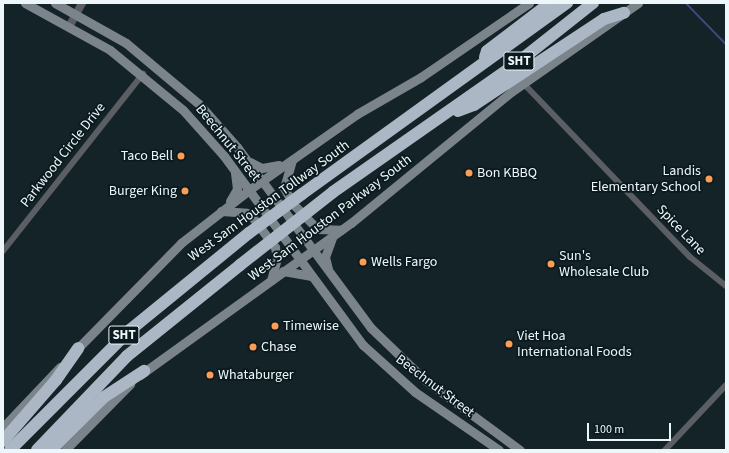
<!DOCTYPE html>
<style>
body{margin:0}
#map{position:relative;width:729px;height:453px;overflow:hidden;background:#142328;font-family:"Source Sans 3",sans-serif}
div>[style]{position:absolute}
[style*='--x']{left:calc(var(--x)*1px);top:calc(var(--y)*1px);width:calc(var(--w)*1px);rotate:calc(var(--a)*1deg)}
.stream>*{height:1.5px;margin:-0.75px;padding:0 0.75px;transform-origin:0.75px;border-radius:0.75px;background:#474585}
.minor>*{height:6px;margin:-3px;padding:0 3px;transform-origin:3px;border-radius:3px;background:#5b5f64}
.tertiary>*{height:8px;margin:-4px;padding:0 4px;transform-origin:4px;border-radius:4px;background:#5b5f64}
.secondary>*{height:9px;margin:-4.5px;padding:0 4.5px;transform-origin:4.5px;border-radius:4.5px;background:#7b838b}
.motorway>*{height:12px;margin:-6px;padding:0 6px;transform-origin:6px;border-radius:6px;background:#abb7c4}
.motorway-bridge>*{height:12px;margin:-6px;padding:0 6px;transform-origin:6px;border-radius:6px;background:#abb7c4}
.dots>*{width:11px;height:11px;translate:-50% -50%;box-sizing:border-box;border:2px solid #0b1a1e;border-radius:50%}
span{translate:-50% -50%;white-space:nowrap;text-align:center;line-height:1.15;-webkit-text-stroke:3.5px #0b1a1e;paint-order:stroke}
.shield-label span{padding:1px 3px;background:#0b1a1e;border:1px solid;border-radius:3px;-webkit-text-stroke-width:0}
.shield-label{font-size:13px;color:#edf7fa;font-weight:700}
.street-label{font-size:14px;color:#edf7fa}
.poi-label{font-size:14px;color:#edf7fa}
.right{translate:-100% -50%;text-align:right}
.left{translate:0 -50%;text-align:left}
.frame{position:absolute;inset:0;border:4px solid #edf7fa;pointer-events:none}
.scale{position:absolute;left:587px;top:423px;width:84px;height:18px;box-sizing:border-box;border:2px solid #edf7fa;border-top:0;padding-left:5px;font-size:12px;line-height:14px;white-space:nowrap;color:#edf7fa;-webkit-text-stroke:3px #0b1a1e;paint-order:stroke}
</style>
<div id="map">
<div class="stream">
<div style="--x:686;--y:3;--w:57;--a:45.7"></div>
</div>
<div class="minor">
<div style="--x:523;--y:83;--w:241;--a:46.2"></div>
<div style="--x:690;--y:257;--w:46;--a:38.9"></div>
<div style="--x:3;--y:251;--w:226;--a:-51.7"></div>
<div style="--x:665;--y:450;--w:89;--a:-46.8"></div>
</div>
<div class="tertiary">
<div style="--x:70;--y:25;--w:25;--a:-61"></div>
</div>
<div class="secondary">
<div style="--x:25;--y:3;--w:97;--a:28.9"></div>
<div style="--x:110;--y:50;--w:94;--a:39.4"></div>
<div style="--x:183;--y:110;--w:62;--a:48.3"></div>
<div style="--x:224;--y:156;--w:235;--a:53.7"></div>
<div style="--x:363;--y:345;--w:70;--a:42.1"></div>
<div style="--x:415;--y:392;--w:102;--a:34.6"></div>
<div style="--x:55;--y:3;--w:81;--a:29.4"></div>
<div style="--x:126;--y:43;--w:95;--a:39.9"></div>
<div style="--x:199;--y:104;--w:57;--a:48.5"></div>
<div style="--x:237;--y:147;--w:225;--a:53.5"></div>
<div style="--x:371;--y:328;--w:75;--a:43.9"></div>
<div style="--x:425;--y:380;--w:118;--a:36.4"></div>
<div style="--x:292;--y:160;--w:29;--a:106"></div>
<div style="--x:284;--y:188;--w:20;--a:60"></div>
<div style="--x:294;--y:205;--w:33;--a:46"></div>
<div style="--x:317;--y:229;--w:24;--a:2"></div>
<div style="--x:250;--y:162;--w:13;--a:27"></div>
<div style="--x:262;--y:168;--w:17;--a:-10"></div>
<div style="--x:230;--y:201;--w:14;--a:-60"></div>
<div style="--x:237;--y:189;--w:17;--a:-97"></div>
<div style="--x:221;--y:211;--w:26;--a:4"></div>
<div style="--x:247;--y:213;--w:8;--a:40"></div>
<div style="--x:253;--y:218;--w:36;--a:53"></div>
<div style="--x:275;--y:247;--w:11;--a:80"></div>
<div style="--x:277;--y:258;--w:23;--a:105"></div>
<div style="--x:328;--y:269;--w:12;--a:-104"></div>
<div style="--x:325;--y:257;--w:20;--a:-70"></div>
<div style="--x:283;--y:271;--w:29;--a:10"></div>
<div style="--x:74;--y:352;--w:153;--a:-45.5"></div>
<div style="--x:181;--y:243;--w:86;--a:-37.9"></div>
<div style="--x:249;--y:190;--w:132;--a:-35.1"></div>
<div style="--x:357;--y:114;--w:74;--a:-30"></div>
<div style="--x:421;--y:77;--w:131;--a:-34.4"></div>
<div style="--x:140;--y:375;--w:260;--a:-35.8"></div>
<div style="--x:351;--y:223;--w:207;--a:-39.3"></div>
<div style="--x:511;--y:92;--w:155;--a:-35"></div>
<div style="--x:3;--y:427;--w:83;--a:-46.5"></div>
<div style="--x:65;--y:450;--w:93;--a:-45.4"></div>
</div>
<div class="motorway">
<div style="--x:485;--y:57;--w:6;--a:-72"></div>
<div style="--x:487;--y:51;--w:79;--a:-37.3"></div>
<div style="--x:458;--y:111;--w:17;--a:-21"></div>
<div style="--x:474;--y:105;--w:156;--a:-33.5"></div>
<div style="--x:604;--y:19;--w:21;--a:-17"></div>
<div style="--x:333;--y:192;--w:225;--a:-35"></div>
<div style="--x:517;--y:63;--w:97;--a:-38.3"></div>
<div style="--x:302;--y:194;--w:327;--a:-35.8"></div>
<div style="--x:3;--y:441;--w:81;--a:-49"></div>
<div style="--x:56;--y:380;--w:39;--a:-55"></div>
<div style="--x:10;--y:450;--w:170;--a:-45"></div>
<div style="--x:130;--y:330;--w:154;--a:-39.2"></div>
<div style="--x:37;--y:450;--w:130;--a:-46.2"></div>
<div style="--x:127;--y:356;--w:145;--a:-38.8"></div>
<div style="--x:51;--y:450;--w:75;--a:-45"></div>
<div style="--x:104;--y:397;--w:48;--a:-33"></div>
</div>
<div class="motorway-bridge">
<div style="--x:249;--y:233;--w:66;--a:-36.3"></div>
<div style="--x:240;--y:265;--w:118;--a:-38.1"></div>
</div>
<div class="dots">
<div style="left:181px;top:156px;background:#fc9d54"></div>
<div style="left:469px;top:173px;background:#fc9d54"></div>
<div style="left:709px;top:179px;background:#fc9d54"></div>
<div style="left:185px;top:191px;background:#fc9d54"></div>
<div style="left:363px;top:262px;background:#fc9d54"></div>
<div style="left:551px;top:264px;background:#fc9d54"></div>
<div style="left:275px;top:326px;background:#fc9d54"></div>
<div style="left:509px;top:344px;background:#fc9d54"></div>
<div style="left:253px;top:347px;background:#fc9d54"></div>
<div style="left:210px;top:375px;background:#fc9d54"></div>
</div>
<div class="shield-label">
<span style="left:519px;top:61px">SHT</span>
<span style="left:124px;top:335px">SHT</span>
</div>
<div class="street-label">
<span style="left:228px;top:143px;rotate:51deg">Beechnut Street</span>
<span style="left:63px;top:155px;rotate:-52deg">Parkwood Circle Drive</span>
<span style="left:269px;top:201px;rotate:-36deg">West Sam Houston Tollway South</span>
<span style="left:330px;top:218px;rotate:-37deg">West Sam Houston Parkway South</span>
<span style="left:681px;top:230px;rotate:46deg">Spice Lane</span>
<span style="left:435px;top:386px;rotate:37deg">Beechnut Street</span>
</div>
<div class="poi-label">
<span class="right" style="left:173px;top:156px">Taco Bell</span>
<span class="right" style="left:701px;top:179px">Landis<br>Elementary School</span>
<span class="left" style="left:477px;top:173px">Bon KBBQ</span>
<span class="right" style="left:177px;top:191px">Burger King</span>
<span class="left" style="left:559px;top:264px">Sun's<br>Wholesale Club</span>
<span class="left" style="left:371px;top:262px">Wells Fargo</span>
<span class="left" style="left:283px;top:326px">Timewise</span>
<span class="left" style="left:517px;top:344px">Viet Hoa<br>International Foods</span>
<span class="left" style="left:261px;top:347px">Chase</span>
<span class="left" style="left:218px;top:375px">Whataburger</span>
</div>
<div class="frame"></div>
<div class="scale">100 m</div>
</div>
